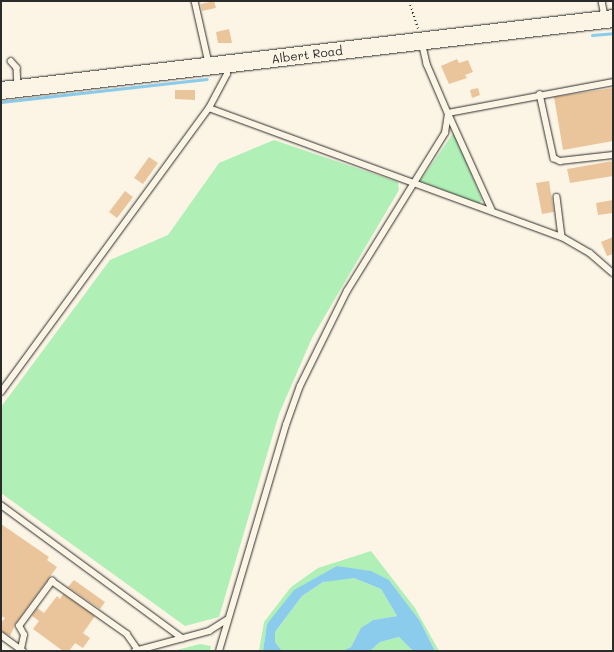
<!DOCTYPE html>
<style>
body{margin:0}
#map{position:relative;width:614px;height:652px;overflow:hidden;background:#fcf5e5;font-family:Mali,sans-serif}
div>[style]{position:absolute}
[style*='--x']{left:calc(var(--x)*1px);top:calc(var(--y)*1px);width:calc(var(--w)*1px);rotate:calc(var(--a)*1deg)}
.green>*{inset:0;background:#b0efb6}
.water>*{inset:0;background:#8bccec}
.stream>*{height:3px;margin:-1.5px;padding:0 1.5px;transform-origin:1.5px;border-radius:1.5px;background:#8bccec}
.building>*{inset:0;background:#eac59b}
.path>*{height:2px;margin-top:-1px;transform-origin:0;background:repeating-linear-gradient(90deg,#2b2b2b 0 1px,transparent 0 4px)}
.roads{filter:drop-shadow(0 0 1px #2b2b2b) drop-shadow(0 0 1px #2b2b2b)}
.lane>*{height:5.5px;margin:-2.75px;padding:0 2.75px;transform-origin:2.75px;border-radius:2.75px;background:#fcf5e5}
.primary>*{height:17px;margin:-8.5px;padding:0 8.5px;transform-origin:8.5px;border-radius:8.5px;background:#fcf5e5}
span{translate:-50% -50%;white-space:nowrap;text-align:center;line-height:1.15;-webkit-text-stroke:3px #fcf5e5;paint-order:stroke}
.street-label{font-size:12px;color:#2b2b2b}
.frame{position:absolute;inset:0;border:2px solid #2b2b2b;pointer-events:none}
</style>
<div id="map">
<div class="green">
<div style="clip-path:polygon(454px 132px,482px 200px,479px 204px,420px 181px)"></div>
<div style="clip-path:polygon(274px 140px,398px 182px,399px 190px,312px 338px,279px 414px,219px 617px,185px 626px,1px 493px,1px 407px,110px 260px,168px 235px,219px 163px)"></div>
<div style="clip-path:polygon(371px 551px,415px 608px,439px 651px,435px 651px,420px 621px,389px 580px,338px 566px,267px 624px,263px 651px,259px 651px,264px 622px,291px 587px,318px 568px)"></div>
<div style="clip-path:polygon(342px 578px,354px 578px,381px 589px,397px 616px,373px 620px,361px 629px,351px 647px,342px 651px,282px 651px,275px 642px,275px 632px,302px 596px,323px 582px)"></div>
<div style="clip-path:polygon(399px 637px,413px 651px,370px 651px,380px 642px)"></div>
<div style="clip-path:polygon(200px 644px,211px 646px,210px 651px,173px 651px)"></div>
</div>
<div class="water">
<div style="clip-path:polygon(337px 566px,371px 571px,389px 580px,420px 621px,435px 651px,413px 651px,399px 637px,380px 642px,370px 651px,342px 651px,351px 647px,361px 628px,373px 620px,397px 616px,381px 589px,354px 578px,323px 582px,302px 596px,275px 632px,275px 642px,282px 651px,263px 651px,267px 624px,294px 590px)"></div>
</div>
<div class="stream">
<div style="--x:592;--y:35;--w:21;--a:-5"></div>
<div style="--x:1;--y:102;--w:207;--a:-6.4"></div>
</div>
<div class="building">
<div style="clip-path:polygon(214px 1px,216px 8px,202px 11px,201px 4px)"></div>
<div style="clip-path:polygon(229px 29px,232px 43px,218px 43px,216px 32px)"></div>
<div style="clip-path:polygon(457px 59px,459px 63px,468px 60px,473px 72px,465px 75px,467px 78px,449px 84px,441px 66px)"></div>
<div style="clip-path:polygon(478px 88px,480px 95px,472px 98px,470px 90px)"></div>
<div style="clip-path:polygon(613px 88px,613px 141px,563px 150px,554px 97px)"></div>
<div style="clip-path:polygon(175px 90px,195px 90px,195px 100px,175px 99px)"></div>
<div style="clip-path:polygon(149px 157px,158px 163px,143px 184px,134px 178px)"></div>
<div style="clip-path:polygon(613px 161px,613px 176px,570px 183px,567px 169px)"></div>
<div style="clip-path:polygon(549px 181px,554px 212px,542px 214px,536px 183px)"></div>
<div style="clip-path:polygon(125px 191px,133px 197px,117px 218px,109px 212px)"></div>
<div style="clip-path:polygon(613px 200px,613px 213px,598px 215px,596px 203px)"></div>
<div style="clip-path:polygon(613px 237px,613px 254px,607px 256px,601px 242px)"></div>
<div style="clip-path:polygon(1px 524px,49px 557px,47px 560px,57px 567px,16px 623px,10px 636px,1px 631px,1px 623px,5px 618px,1px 616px)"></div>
<div style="clip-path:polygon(74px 580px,105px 602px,100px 609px,68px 587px)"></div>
<div style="clip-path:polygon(63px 594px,95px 616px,83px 633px,90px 638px,83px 648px,75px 643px,69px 651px,63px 651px,33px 629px,39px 621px,32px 616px,37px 608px,44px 613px,57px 596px,60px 599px)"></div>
</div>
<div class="path">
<div style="--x:409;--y:1;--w:29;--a:72"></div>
</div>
<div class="roads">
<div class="lane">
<div style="--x:195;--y:1;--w:64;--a:77.3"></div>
<div style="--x:602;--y:1;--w:15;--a:79"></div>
<div style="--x:422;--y:42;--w:23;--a:77"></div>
<div style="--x:427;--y:64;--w:53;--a:66.8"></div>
<div style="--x:448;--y:113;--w:168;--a:-10.6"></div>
<div style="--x:11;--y:61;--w:9;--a:49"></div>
<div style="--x:17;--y:68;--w:18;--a:87"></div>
<div style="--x:540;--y:94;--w:66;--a:77.7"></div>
<div style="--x:554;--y:158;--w:7;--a:27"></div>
<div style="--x:560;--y:161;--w:53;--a:-6.5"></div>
<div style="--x:209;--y:108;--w:38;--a:-62"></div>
<div style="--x:227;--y:74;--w:9;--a:-90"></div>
<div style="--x:449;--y:115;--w:104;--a:65.6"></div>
<div style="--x:557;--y:197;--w:40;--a:82.9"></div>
<div style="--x:1;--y:392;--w:352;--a:-53.8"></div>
<div style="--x:209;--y:108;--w:376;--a:20.1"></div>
<div style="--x:562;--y:237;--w:32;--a:30"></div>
<div style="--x:590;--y:253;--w:30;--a:41"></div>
<div style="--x:1;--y:505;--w:225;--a:36.3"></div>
<div style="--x:1;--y:635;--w:27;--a:36"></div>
<div style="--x:21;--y:649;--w:14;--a:-78"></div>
<div style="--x:24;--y:635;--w:10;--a:-119"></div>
<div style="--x:19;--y:626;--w:56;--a:-53.7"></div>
<div style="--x:52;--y:581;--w:92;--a:35.2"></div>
<div style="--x:127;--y:634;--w:19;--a:55"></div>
<div style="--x:135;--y:651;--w:77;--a:-15.1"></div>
<div style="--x:209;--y:631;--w:22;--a:-32"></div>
<div style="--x:219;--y:651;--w:236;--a:-73.5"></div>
<div style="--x:286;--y:425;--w:41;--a:-70.3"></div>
<div style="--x:300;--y:386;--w:106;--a:-63.7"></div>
<div style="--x:347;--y:291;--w:186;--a:-58.2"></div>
<div style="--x:445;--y:133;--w:20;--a:-81"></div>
</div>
<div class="primary">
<div style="--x:1;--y:90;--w:616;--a:-6.71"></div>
</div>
</div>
<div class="street-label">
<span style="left:307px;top:55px;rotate:-7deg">Albert Road</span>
</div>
<div class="frame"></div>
</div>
